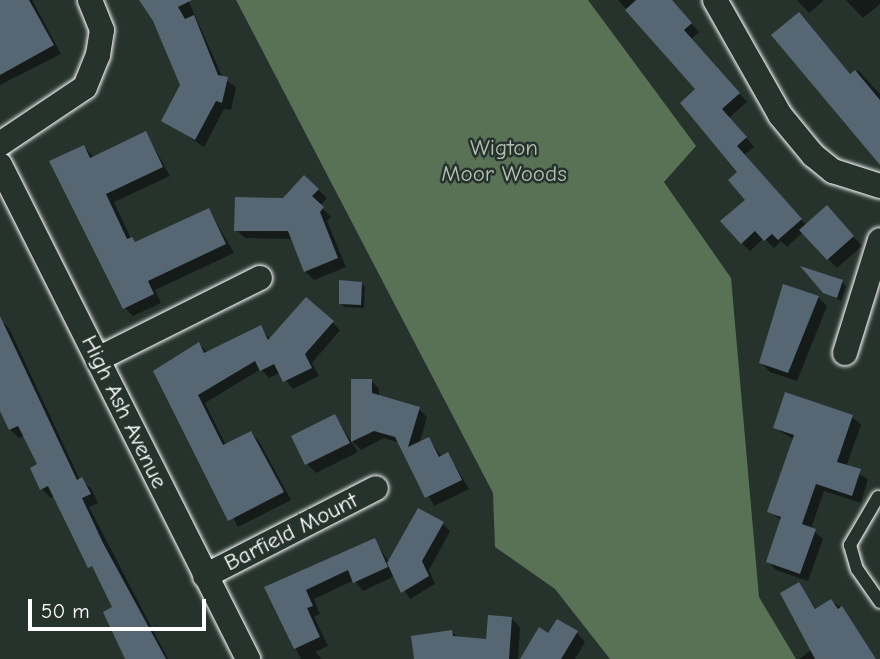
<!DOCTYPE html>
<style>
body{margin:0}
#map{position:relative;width:880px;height:659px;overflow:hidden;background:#26332d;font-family:"Comic Neue",sans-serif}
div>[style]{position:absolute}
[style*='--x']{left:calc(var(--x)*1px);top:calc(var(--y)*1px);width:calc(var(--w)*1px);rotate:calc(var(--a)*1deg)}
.green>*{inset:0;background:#597155}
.shadow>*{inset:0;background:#0007}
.building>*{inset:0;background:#566672}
.roads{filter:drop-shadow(0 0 2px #fff) drop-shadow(0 0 2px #fff)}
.lane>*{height:12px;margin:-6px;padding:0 6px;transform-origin:6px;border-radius:6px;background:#26332d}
.street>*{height:24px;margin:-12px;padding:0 12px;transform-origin:12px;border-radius:12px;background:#26332d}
span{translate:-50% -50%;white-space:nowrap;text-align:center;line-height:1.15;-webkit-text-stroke:5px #26332d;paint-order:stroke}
.park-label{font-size:23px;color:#b4bfb2}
.street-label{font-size:23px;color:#fff}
.scale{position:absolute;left:28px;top:599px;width:178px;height:32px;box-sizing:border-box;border:4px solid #fff;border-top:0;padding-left:9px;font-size:21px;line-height:24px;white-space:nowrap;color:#fff;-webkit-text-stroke:5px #26332d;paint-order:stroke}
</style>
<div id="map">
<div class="green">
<div style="clip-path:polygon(236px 0,588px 0,696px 146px,664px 182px,731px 278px,759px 597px,796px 659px,610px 659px,555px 589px,495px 547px,493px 493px)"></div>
</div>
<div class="shadow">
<div style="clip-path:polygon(0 0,32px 0,61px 54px,0 85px)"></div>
<div style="clip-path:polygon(143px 0,188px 0,223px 78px,236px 87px,231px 110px,224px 109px,204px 147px,163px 120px,182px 85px)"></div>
<div style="clip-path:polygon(618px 0,670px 0,677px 7px,699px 32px,691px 39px,747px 102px,729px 118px,754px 147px,744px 155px,807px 226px,836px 217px,862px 246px,837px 268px,803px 232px,787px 247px,781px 241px,774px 248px,764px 238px,750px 251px,742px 243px,747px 200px,739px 173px,697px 89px)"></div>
<div style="clip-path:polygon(797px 0,824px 0,809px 13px)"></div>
<div style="clip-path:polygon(846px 0,880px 0,880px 4px,863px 18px)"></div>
<div style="clip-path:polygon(858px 70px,880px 94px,880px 161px,851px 76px)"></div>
<div style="clip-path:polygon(146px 133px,170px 176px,114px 202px,131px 239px,137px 243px,209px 210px,234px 253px,155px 290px,161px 303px,133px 316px,125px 308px,84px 147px,94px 158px)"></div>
<div style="clip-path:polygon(304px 177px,327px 198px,320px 206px,331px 217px,327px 221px,346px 267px,314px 280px,305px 271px,293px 239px,245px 238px,236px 230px,284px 200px)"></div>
<div style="clip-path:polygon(842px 282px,846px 286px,841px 301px,825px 292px)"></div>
<div style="clip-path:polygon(361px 283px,365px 287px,364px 308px,344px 307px,340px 303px)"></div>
<div style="clip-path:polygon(818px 297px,827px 306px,797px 381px,770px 372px,761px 363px)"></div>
<div style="clip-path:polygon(0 319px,9px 328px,80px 480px,91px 488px,98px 503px,89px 507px,168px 659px,125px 659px,105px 612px,114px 608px,55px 496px,51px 498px,42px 489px,39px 465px,25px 436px,19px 438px,10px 429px,0 408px)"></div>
<div style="clip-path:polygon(333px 323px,340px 330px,312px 363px,319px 376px,293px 389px,280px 373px,269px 378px,261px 369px,205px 403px,226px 445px,251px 433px,259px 441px,291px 500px,238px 527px,155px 372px,199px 344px,208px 353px,260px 327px,271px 340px)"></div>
<div style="clip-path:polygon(353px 380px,371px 380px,379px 389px,379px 397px,419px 409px,427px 417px,419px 444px,429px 439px,442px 457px,448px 454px,469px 489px,434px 506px,400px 443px,384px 438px,361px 450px,353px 442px)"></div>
<div style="clip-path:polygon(335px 416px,358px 452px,316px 473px,307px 464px)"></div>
<div style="clip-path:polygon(852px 417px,861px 425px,846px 467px,868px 479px,861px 503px,824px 491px,811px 529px,823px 539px,808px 581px,776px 570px,768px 561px,782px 521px,769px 511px,795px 440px,775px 428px)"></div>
<div style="clip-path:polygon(443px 524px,450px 531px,429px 570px,435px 584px,410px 599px,395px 576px,363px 591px,354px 580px,314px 599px,320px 614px,314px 617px,328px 646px,315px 652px,322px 659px,301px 659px,266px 588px,374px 540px,389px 562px)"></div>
<div style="clip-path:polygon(798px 584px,817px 610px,831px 601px,842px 608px,876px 659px,799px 659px,811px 650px)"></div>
<div style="clip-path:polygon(511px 618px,520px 627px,518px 659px,416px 659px,452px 632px,459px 639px,488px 641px)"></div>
<div style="clip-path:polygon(577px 633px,585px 642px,575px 659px,522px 659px,549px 635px)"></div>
</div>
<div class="building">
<div style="clip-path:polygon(0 0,29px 0,54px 45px,0 75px)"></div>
<div style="clip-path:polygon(139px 0,192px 0,178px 7px,185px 19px,194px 15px,218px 75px,228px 77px,222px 103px,216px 101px,195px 140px,161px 121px,180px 85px,153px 21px)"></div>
<div style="clip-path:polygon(636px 0,672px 0,692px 23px,684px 30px,740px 93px,722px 109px,747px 137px,737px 146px,802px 219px,778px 240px,772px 234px,764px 241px,755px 231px,741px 244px,720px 221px,745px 200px,728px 180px,737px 172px,680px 103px,695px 89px,625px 10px)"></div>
<div style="clip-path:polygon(799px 12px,850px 74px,855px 70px,880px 100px,880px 165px,771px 35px)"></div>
<div style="clip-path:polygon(146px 131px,163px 167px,106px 194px,127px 239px,132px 237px,135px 242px,209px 208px,226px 244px,148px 281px,154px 294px,123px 309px,49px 161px,84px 145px,90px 158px)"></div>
<div style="clip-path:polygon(304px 175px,319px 189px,312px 196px,324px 207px,320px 212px,338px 258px,304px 272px,288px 231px,234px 231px,235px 197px,283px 198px)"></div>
<div style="clip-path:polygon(827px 205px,854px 236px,827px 260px,799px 230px)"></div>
<div style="clip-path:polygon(800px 266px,843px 280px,837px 298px,823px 293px)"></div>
<div style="clip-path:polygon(339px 280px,362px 282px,361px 305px,339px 304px)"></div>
<div style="clip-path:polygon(783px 284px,819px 296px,788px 373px,759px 363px)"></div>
<div style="clip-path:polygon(306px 297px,334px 321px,305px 354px,312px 368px,283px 382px,274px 364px,260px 371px,255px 361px,198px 395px,223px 445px,251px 431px,284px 492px,228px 521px,153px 371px,199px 342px,204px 353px,261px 325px,268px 340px)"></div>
<div style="clip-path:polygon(0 316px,77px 480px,82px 477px,91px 494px,82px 498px,103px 543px,166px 659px,125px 659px,103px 612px,112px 607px,92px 566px,88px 568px,48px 486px,40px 490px,30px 468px,37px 464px,18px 426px,9px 430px,0 411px)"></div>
<div style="clip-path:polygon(351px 379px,372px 379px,372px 393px,420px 407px,408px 447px,429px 437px,439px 457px,448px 452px,462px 480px,425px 498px,395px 437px,374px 431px,351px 442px)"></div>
<div style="clip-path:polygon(785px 392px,853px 415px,837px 462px,861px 469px,852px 496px,816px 484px,802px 524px,816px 529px,800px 574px,766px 562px,781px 517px,767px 512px,794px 435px,773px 428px)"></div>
<div style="clip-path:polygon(335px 414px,350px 443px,305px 465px,291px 436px)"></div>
<div style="clip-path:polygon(418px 508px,444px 522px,422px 561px,429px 576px,401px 593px,387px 563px)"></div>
<div style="clip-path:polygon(375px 538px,388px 567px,353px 583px,348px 570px,306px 590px,313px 606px,307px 608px,320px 637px,294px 649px,264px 587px)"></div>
<div style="clip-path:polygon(799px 582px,815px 609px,831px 599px,838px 609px,842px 606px,876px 659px,815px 659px,780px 593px)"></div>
<div style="clip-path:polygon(488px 615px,512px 617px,509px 659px,414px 659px,411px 636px,452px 630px,453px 636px,486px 639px)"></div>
<div style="clip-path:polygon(557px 619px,578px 631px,561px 659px,520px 659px,539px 627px,548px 633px)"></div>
</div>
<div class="roads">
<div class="lane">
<div style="--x:878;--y:497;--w:56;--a:120.3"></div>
<div style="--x:850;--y:545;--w:25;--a:74"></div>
<div style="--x:857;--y:569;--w:40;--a:55.1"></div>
</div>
<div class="street">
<div style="--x:715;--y:0;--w:132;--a:60.5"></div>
<div style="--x:780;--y:115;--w:52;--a:50.5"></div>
<div style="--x:813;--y:155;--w:26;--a:39"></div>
<div style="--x:833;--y:171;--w:49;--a:17.7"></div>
<div style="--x:0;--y:144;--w:102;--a:-33.8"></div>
<div style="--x:85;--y:87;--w:35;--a:-68"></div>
<div style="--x:98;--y:55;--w:25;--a:-81"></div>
<div style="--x:102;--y:30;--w:32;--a:-112"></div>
<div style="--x:0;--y:165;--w:553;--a:63.34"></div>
<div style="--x:845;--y:353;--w:118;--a:-72.8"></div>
<div style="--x:98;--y:359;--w:181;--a:-26.6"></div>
<div style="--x:205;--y:576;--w:192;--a:-27.2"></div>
</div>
</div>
<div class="park-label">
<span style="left:504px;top:161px">Wigton<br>Moor Woods</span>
</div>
<div class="street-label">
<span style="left:124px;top:412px;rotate:64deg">High Ash Avenue</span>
<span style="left:291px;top:532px;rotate:-27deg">Barfield Mount</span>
</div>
<div class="scale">50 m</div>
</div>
